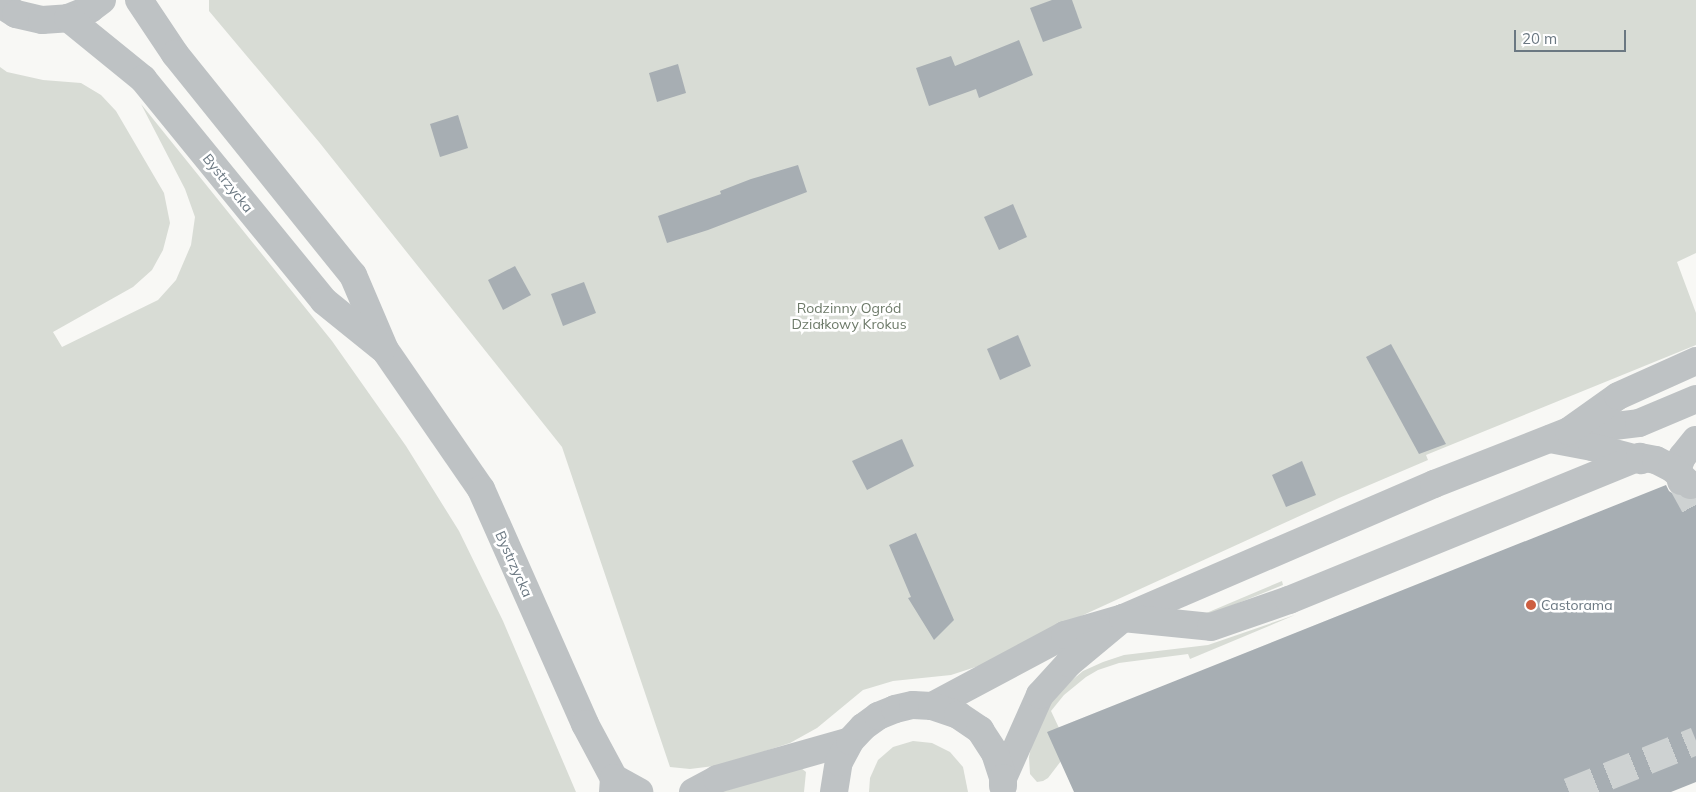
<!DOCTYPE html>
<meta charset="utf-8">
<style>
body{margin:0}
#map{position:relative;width:1696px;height:792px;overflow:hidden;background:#f8f8f5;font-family:Mulish,sans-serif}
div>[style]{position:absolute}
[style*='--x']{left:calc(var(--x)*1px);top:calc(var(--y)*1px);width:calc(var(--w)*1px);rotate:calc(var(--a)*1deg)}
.green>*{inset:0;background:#d8dcd5}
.building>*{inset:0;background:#a7aeb3}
.minor-tunnel>*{height:28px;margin-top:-14px;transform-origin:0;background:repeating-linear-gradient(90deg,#ced2d2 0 28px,transparent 0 42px)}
.minor>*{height:28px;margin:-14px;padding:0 14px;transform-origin:14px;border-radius:14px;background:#bec2c4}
.dots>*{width:14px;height:14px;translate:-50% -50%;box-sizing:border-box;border:2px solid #fff;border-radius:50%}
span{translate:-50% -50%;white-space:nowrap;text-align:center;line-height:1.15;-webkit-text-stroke:5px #fff;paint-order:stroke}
.street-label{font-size:14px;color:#6b7882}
.park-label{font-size:14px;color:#6d7a69}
.poi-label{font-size:14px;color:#6b7882}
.left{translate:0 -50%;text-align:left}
.scale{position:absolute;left:1514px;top:30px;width:112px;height:22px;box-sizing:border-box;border:2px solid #6b7882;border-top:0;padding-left:6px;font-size:15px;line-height:18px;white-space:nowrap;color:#6b7882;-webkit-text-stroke:4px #fff;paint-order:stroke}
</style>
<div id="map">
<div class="green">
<div style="clip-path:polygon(209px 0,1696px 0,1696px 253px,1677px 262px,1696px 313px,1696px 345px,1426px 455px,1428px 460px,1339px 498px,1068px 622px,991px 662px,951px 675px,893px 681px,863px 690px,817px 728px,790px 743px,722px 765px,690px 769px,670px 767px,562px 447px,319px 142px,209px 11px)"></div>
<div style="clip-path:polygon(0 67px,7px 72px,43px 80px,81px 83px,101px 95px,116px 111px,164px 193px,170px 223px,163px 250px,152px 270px,133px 287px,53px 332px,62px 347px,158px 300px,176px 280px,191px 245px,195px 217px,185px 189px,141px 104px,332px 341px,406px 446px,459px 531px,503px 621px,576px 792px,0 792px)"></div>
<div style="clip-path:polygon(1282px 581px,1283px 585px,1206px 616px,1204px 614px)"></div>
<div style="clip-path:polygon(1295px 615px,1190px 659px,1188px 654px,1119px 663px,1098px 670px,1086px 677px,1064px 695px,1051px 711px,1059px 728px,1061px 761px,1048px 778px,1043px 781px,1037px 782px,1030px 774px,1029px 757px,1031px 747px,1048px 706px,1065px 686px,1083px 671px,1103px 662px,1124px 655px,1208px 645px)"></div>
<div style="clip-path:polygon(913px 741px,932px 743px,950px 752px,963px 767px,968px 792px,869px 792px,870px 778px,878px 760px,893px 747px)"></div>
<div style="clip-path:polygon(801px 768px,806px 772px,804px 792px,721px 792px)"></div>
</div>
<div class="building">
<div style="clip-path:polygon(1052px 0,1072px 0,1082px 28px,1043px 42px,1030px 8px)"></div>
<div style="clip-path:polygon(1019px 40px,1033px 75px,979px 98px,976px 89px,929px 106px,916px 68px,951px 56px,955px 66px)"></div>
<div style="clip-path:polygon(678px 64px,686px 93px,657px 102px,649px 73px)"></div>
<div style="clip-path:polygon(458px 115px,468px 148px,440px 157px,430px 124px)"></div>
<div style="clip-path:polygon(798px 165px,807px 192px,708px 230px,667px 243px,658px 216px,721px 194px,720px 191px,751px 179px)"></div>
<div style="clip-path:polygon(1013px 204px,1027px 237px,999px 250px,984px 217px)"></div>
<div style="clip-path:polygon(515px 266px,531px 295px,503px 310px,488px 280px)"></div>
<div style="clip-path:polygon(584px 282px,596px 313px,563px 326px,551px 294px)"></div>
<div style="clip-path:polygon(1018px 335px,1031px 366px,1000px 380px,987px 349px)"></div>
<div style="clip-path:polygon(1391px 344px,1446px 444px,1419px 454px,1366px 357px)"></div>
<div style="clip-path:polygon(902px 439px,914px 466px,867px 490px,852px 461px)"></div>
<div style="clip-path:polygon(1302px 461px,1316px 495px,1286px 507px,1272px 475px)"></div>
<div style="clip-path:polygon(1666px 485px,1669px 491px,1676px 496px,1687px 500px,1696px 499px,1696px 782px,1671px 792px,1074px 792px,1047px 732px)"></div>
<div style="clip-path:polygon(916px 533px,954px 620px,934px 640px,908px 598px,911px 597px,889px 545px)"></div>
</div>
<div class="minor-tunnel">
<div style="--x:1681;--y:481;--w:31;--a:61"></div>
<div style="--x:1569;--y:792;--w:137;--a:-21.9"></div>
</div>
<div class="minor">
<div style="--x:139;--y:0;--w:65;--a:56.3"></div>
<div style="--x:175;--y:54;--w:284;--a:51.2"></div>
<div style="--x:353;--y:275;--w:82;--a:66.9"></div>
<div style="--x:385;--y:350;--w:169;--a:55.4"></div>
<div style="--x:481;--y:489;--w:257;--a:66.1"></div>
<div style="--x:585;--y:724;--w:61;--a:61.8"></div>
<div style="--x:614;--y:778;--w:14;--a:94"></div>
<div style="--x:0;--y:4;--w:19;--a:32"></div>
<div style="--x:16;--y:14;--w:27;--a:13"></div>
<div style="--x:42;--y:20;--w:26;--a:-4"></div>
<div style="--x:68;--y:18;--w:24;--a:-22"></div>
<div style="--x:90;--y:9;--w:15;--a:-37"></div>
<div style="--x:68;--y:18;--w:97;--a:39.1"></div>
<div style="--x:143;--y:79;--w:286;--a:50.8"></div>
<div style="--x:324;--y:301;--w:75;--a:39"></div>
<div style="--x:1573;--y:431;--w:66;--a:-6.9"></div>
<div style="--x:1639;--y:423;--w:62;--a:-22.8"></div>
<div style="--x:1550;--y:439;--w:43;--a:10.8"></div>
<div style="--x:1592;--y:447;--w:51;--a:14.9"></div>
<div style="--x:1681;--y:481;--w:14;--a:-102"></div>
<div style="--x:1678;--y:467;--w:11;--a:-68"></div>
<div style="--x:1682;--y:457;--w:22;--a:-51"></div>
<div style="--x:932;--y:706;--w:151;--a:-28.1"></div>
<div style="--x:1065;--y:635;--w:60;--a:-16.3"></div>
<div style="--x:1123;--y:618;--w:339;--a:-23.3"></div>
<div style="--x:1434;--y:484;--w:145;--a:-21.4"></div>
<div style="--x:1569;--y:431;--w:60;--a:-35.5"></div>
<div style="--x:1618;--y:396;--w:85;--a:-24.2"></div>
<div style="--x:614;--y:778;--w:29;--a:29"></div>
<div style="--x:1003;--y:778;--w:91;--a:-66"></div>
<div style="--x:1040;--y:695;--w:43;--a:-47.8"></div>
<div style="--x:1069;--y:663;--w:70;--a:-39.8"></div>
<div style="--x:1123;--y:618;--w:88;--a:5.8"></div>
<div style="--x:1211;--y:627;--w:83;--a:-19.1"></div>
<div style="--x:1289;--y:600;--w:379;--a:-22.2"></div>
<div style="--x:1640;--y:457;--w:16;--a:11"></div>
<div style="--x:1656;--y:460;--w:18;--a:27"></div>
<div style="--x:1672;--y:468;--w:25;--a:43"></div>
<div style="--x:693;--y:792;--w:27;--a:-28"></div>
<div style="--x:717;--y:779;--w:138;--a:-15.9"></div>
<div style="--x:834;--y:792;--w:30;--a:-81"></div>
<div style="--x:839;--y:762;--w:24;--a:-62"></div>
<div style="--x:850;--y:741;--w:19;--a:-47"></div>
<div style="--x:863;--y:727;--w:19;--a:-36"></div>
<div style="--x:878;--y:716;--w:18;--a:-22"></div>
<div style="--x:895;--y:709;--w:18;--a:-13"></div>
<div style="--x:913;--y:705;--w:19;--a:3"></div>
<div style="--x:932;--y:706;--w:28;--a:19"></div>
<div style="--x:958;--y:715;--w:27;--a:34"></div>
<div style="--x:980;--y:730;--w:27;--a:57"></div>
<div style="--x:995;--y:753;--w:26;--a:72"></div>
<div style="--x:1003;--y:778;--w:8;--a:90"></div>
</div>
<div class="dots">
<div style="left:1531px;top:605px;background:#cd5e40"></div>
</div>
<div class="street-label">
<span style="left:228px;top:183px;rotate:51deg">Bystrzycka</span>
<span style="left:514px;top:564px;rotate:66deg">Bystrzycka</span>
</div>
<div class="park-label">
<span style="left:849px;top:316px">Rodzinny Ogród<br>Działkowy Krokus</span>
</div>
<div class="poi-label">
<span class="left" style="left:1541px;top:605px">Castorama</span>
</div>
<div class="scale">20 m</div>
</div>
